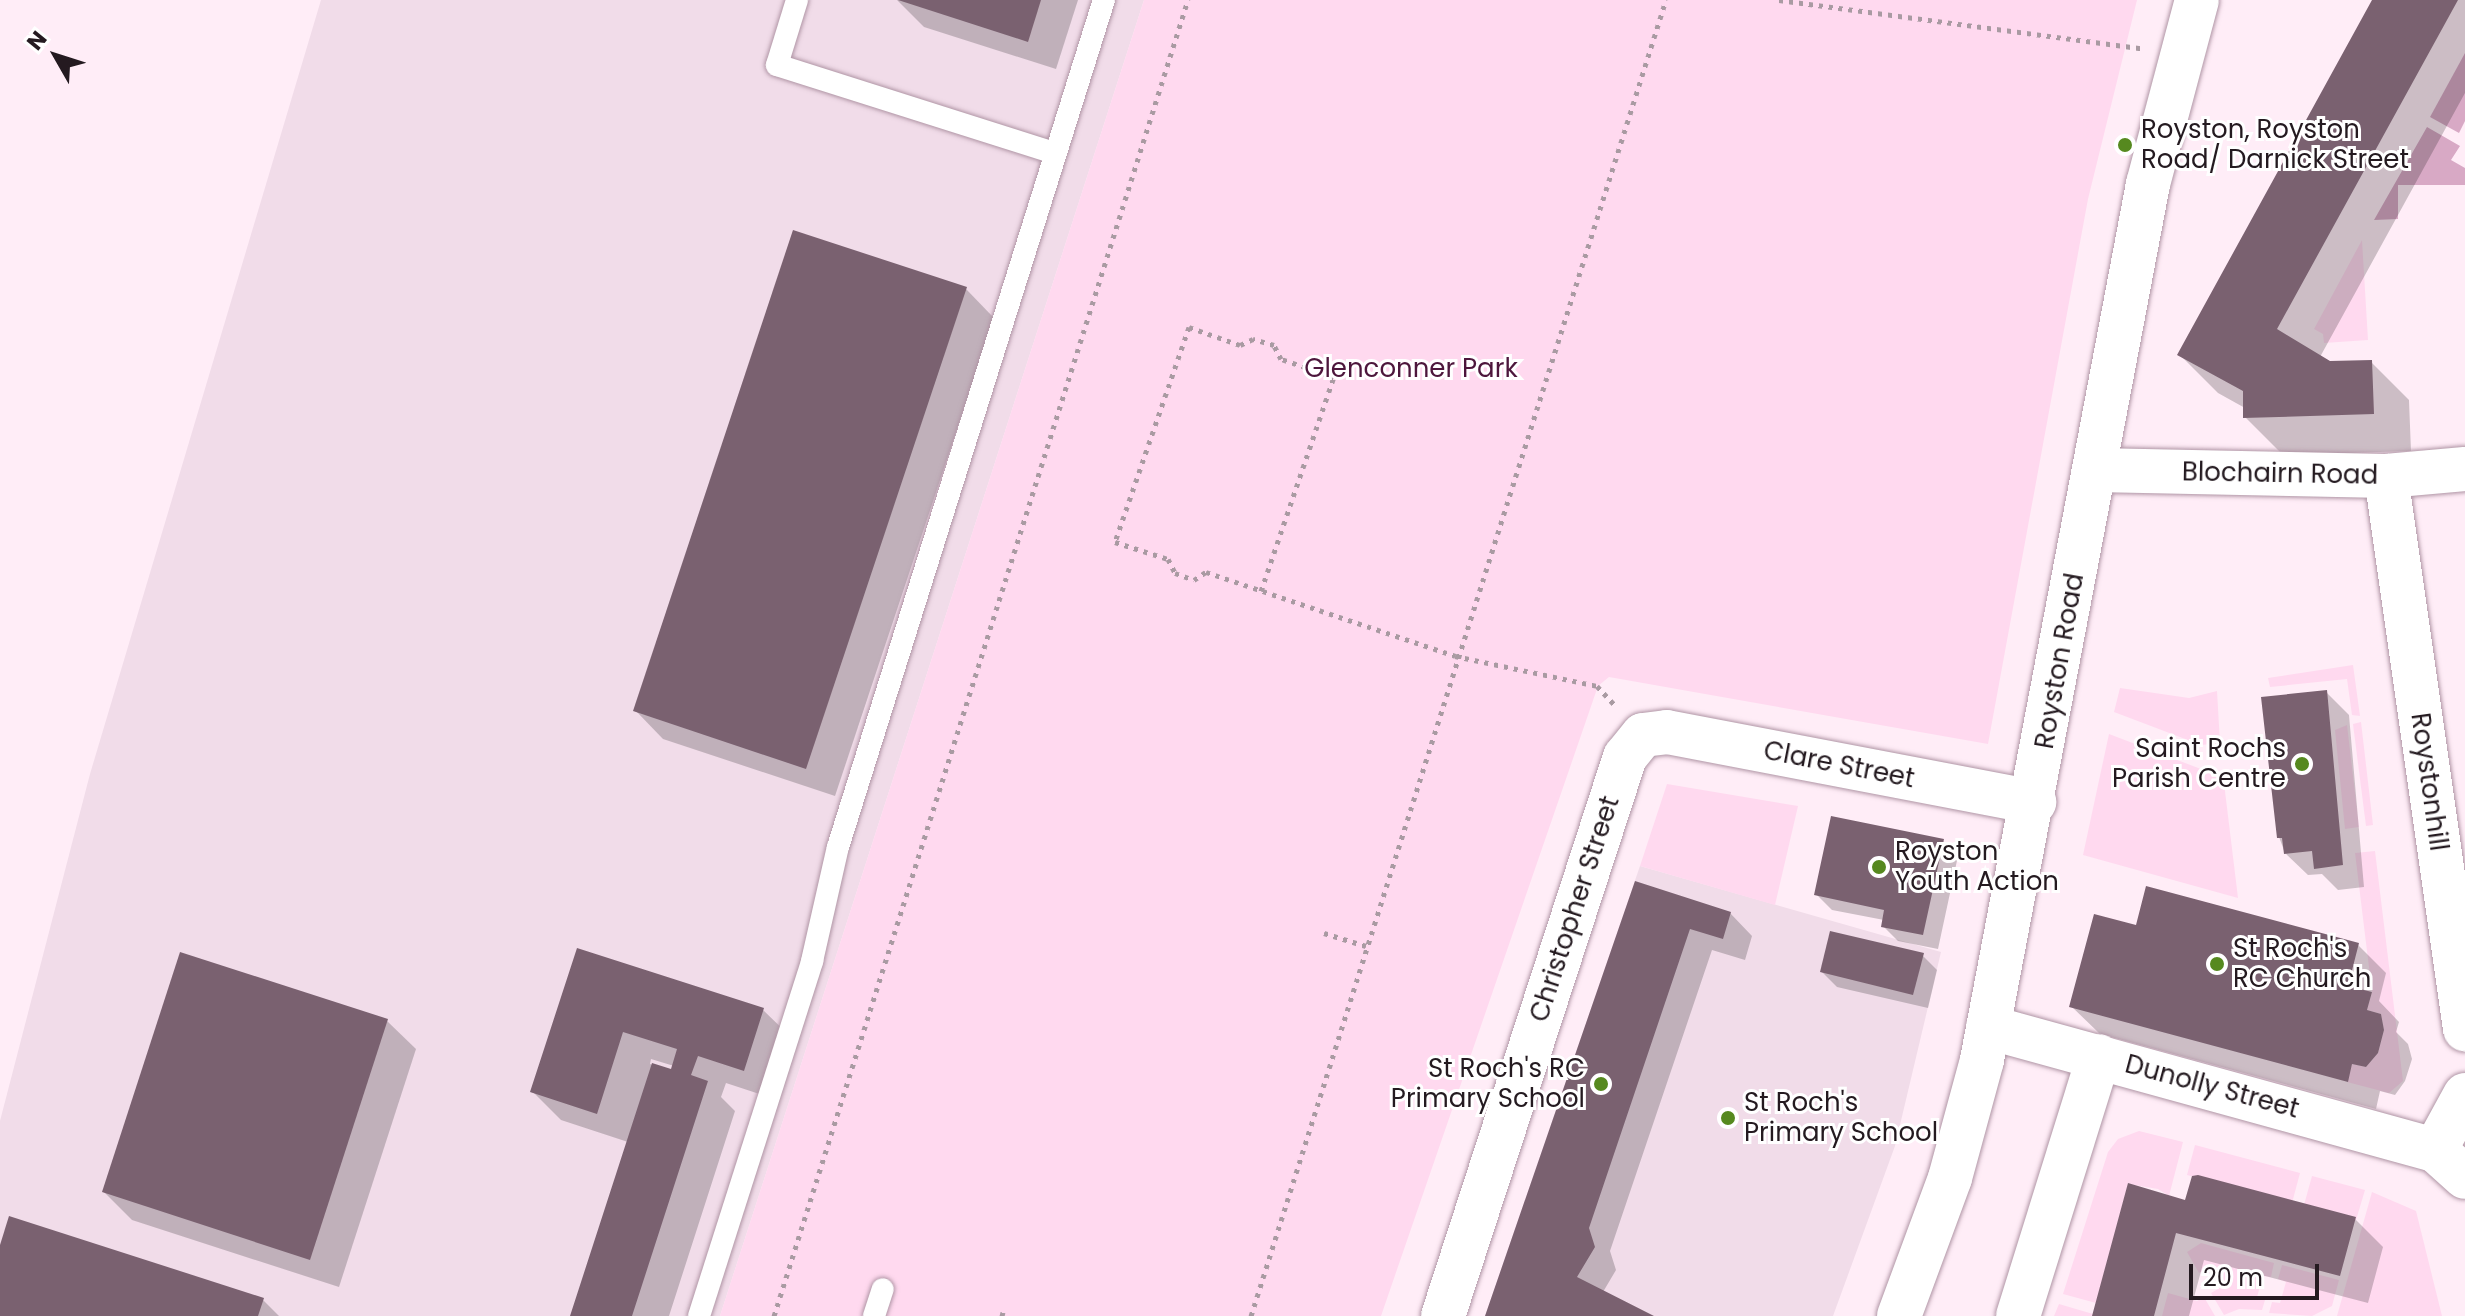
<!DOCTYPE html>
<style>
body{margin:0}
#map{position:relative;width:2465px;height:1316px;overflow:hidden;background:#ffedf7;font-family:Poppins,sans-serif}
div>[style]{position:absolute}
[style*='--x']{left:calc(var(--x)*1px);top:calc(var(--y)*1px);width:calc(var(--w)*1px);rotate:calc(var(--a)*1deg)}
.built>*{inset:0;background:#f1dce9}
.green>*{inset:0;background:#ffd9ef}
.forest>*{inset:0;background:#d8a9c5}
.shadow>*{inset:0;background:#0003}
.building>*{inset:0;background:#7a6170}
.path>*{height:5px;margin-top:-2.5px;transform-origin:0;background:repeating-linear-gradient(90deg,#a99aa2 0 4px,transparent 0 10px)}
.roads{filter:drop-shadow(0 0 2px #b095a5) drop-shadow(0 0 2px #b095a5)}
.lane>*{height:22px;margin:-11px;padding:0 11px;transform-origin:11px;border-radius:11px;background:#fff}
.street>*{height:44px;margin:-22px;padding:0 22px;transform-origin:22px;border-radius:22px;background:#fff}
.secondary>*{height:44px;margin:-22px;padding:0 22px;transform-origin:22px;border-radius:22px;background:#fff}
.dots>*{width:22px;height:22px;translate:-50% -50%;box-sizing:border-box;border:4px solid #fff;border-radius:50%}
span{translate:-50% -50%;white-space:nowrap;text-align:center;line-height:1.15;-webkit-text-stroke:6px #fff;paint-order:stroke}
.poi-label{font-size:26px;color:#241a20}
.left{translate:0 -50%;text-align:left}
.right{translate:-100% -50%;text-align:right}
.park-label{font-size:26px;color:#4d163c}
.street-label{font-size:26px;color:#241a20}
.north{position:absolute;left:16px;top:16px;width:80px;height:80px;-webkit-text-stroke:6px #fff;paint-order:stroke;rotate:309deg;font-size:22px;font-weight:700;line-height:32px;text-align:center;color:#241a20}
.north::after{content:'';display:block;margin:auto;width:28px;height:36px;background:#241a20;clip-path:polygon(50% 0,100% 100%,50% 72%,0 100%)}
.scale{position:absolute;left:2189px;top:1264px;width:130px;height:36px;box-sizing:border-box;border:4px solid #241a20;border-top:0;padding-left:10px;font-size:24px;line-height:28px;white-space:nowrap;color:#241a20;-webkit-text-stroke:6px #fff;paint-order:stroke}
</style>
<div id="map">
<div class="built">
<div style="clip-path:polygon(321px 0,1144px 0,720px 1316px,0 1316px,0 1121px,90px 774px)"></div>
<div style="clip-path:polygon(1640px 866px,1941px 952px,1895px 1146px,1833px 1316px,1485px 1316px)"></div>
</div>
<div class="green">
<div style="clip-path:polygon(1144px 0,2137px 0,2088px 199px,1988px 744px,1609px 677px,1598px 686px,1381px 1316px,720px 1316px)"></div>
<div style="clip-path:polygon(2362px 240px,2368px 340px,2324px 343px,2323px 334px,2314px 329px)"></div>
<div style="clip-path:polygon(2353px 665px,2360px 716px,2352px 715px,2347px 679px,2270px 687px,2268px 678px)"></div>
<div style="clip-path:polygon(2120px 688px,2189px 698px,2217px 691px,2220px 743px,2201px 745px,2114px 712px)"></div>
<div style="clip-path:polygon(2361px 722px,2373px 825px,2366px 826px,2353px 724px)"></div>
<div style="clip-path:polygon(2347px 725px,2359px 827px,2345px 829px,2335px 730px)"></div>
<div style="clip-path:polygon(2109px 734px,2214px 774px,2224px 783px,2238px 898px,2083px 855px)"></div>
<div style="clip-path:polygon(1667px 784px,1798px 806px,1775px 905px,1640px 866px)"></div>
<div style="clip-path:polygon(2375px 851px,2403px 1081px,2389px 1093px,2347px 1082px,2352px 1064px,2366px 1067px,2378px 1053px,2384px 1030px,2381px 1014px,2367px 1010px,2372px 992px,2355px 853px)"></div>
<div style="clip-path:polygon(2139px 1131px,2183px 1142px,2169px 1196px,2158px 1189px,2128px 1184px,2096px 1303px,2063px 1294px,2108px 1152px,2118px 1139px)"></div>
<div style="clip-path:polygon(2195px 1145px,2300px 1173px,2292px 1203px,2187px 1175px)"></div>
<div style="clip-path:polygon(2312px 1176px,2365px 1190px,2356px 1220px,2304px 1205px)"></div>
<div style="clip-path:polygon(2372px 1192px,2416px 1211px,2442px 1316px,2337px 1316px)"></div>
<div style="clip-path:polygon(2201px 1243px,2274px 1263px,2271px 1277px,2263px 1276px,2257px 1297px,2265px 1300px,2262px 1310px,2239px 1309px,2224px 1315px,2211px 1293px,2218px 1289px,2207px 1269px,2199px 1273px,2187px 1252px)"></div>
<div style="clip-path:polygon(2282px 1265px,2339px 1280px,2332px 1306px,2312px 1316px,2269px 1313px,2272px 1302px,2280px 1303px,2286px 1282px,2278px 1279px)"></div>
<div style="clip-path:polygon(2168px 1293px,2197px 1301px,2204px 1297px,2215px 1316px,2162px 1316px)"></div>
<div style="clip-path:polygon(2059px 1304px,2093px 1314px,2092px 1316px,2054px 1316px)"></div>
</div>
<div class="forest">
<div style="clip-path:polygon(2465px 53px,2465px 121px,2459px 133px,2430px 117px)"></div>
<div style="clip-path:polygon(2427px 127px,2460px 146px,2451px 160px,2465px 168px,2465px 185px,2398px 185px,2398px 219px,2374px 220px)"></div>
</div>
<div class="shadow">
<div style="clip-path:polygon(897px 0,1078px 0,1056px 69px,924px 27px)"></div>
<div style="clip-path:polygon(2374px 0,2465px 0,2465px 93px,2320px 357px,2330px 363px,2371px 362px,2409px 400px,2411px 451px,2283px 455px,2245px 417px,2245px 408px,2218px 393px,2180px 355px)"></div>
<div style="clip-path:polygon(966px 289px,994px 318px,835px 796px,663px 739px,635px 710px)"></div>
<div style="clip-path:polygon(2326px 692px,2349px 715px,2364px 887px,2338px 890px,2322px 874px,2308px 875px,2285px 853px,2279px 837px)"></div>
<div style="clip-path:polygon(1943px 841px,1958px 856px,1938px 949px,1898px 941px,1883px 926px,1884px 920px,1832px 910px,1817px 895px)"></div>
<div style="clip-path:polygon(1636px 884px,1730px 913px,1752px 936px,1745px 960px,1712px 950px,1610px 1251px,1616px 1270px,1603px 1292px,1650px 1316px,1487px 1316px)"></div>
<div style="clip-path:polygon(2137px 927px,2358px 945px,2386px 973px,2379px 1001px,2399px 1022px,2396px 1032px,2408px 1044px,2412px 1059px,2405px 1081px,2395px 1095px,2380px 1091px,2376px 1109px,2100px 1034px,2071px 1006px)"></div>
<div style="clip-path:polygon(evenodd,578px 950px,763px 1010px,792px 1038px,772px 1098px,726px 1083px,721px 1097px,735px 1111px,669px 1316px,572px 1316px,628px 1142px,561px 1120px,533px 1092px,578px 950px,651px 1059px,674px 1066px,672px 1072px,650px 1064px,651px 1059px)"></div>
<div style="clip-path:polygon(1922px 955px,1937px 970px,1928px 1008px,1837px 987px,1822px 972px)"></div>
<div style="clip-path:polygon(387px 1021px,416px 1049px,339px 1287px,132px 1220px,104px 1192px)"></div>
<div style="clip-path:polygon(2186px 1203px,2355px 1219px,2383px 1247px,2368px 1303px,2204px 1260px,2189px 1316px,2095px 1316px)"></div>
<div style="clip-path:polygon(0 1251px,263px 1300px,279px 1316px,0 1316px)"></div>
</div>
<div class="building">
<div style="clip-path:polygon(898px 0,1041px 0,1028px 42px)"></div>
<div style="clip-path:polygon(2372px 0,2458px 0,2277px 329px,2330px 361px,2372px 360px,2374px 414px,2243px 418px,2243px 391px,2177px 355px)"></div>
<div style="clip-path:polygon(793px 230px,967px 287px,806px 769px,633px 711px)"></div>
<div style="clip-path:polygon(2327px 690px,2343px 865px,2314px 869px,2312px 851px,2284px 854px,2282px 838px,2277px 838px,2261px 697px)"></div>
<div style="clip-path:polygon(1831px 816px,1944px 839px,1923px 935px,1881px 927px,1884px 910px,1814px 895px)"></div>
<div style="clip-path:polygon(1635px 881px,1731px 912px,1723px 939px,1690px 929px,1589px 1228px,1595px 1247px,1577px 1277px,1654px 1316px,1485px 1316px)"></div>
<div style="clip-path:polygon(2146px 886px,2359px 943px,2348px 986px,2372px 992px,2367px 1010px,2381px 1014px,2384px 1030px,2378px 1053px,2366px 1067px,2352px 1064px,2348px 1082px,2069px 1007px,2094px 914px,2136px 925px)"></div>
<div style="clip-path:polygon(1830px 931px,1924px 953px,1913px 995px,1820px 972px)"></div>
<div style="clip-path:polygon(577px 948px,764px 1008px,744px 1071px,698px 1056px,691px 1075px,708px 1081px,632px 1316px,570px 1316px,652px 1063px,671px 1069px,677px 1049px,623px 1032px,597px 1114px,530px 1092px)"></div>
<div style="clip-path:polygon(180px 952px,388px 1019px,310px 1260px,102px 1192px)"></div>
<div style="clip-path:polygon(2198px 1175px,2356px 1217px,2340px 1276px,2176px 1233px,2154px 1316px,2092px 1316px,2128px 1183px,2185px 1200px,2192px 1176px)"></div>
<div style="clip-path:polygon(9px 1216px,264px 1298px,258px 1316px,0 1316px,0 1245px)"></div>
</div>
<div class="path">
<div style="--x:1779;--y:0;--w:365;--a:7.6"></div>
<div style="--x:1261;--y:591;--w:226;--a:-71.2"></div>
<div style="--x:1334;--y:377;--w:56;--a:-161.2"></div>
<div style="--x:1281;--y:359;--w:16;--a:-117"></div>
<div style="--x:1274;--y:345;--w:22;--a:-164"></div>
<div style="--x:1253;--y:339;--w:14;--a:155"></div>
<div style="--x:1240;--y:345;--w:54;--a:-160.6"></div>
<div style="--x:1189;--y:327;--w:227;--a:109"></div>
<div style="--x:1115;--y:542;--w:56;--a:17.8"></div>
<div style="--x:1168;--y:559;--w:16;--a:63"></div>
<div style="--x:1175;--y:573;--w:20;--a:20"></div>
<div style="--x:1194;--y:580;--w:14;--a:-34"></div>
<div style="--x:1206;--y:572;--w:263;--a:18.6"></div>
<div style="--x:1455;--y:656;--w:145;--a:11.9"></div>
<div style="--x:1597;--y:686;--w:26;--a:47"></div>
<div style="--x:1324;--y:933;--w:44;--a:17.2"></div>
<div style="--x:774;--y:1316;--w:1380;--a:-72.54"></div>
<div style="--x:1002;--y:1316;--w:4;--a:-76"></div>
<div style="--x:1251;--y:1316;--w:1380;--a:-72.5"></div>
</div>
<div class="roads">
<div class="lane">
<div style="--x:797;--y:0;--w:68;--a:107.1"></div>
<div style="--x:777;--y:65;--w:292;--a:17.6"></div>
<div style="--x:699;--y:1316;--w:373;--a:-72.3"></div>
<div style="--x:812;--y:961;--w:117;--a:-77.2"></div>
<div style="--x:838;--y:847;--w:888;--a:-72.57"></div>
<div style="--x:874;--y:1316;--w:28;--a:-72"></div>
</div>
<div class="street">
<div style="--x:2386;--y:476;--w:559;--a:81.87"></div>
<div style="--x:1988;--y:1027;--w:464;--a:15.4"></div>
<div style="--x:2465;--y:1095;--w:63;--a:118.6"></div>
<div style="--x:2435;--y:1150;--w:40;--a:42"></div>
<div style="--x:1443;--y:1316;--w:588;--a:-71.97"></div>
<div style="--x:1625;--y:757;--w:28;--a:-51"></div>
<div style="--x:1643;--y:735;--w:24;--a:-7"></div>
<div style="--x:1667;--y:732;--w:374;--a:10.8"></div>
<div style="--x:2018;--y:1316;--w:272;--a:-72.7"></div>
</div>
<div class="secondary">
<div style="--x:2095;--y:470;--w:291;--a:1.2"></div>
<div style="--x:2386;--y:476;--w:79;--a:-5.1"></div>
<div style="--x:1899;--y:1316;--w:147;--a:-69.7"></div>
<div style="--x:1950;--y:1178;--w:122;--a:-74.8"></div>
<div style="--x:1982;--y:1060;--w:892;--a:-79.27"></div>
<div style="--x:2148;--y:184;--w:190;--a:-75.1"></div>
</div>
</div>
<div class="dots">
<div style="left:2125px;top:145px;background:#56891f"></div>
<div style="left:2302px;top:764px;background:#56891f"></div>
<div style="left:1879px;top:867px;background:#56891f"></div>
<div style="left:2217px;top:964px;background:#56891f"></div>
<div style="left:1601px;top:1084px;background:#56891f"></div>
<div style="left:1728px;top:1118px;background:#56891f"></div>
</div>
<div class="poi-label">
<span class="left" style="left:2141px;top:145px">Royston, Royston<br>Road/ Darnick Street</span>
<span class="right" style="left:2286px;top:764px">Saint Rochs<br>Parish Centre</span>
<span class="left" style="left:1895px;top:867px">Royston<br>Youth Action</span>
<span class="left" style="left:2233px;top:964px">St Roch's<br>RC Church</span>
<span class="right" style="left:1585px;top:1084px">St Roch's RC<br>Primary School</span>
<span class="left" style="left:1744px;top:1118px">St Roch's<br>Primary School</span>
</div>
<div class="park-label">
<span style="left:1411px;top:369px">Glenconner Park</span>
</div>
<div class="street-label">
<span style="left:2280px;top:474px;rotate:1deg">Blochairn Road</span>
<span style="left:2060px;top:661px;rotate:-80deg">Royston Road</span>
<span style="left:1839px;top:765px;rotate:11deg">Clare Street</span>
<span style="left:2429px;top:782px;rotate:82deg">Roystonhill</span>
<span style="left:1575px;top:909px;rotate:-72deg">Christopher Street</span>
<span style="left:2212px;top:1087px;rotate:15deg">Dunolly Street</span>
</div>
<div class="north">N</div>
<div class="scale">20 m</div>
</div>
